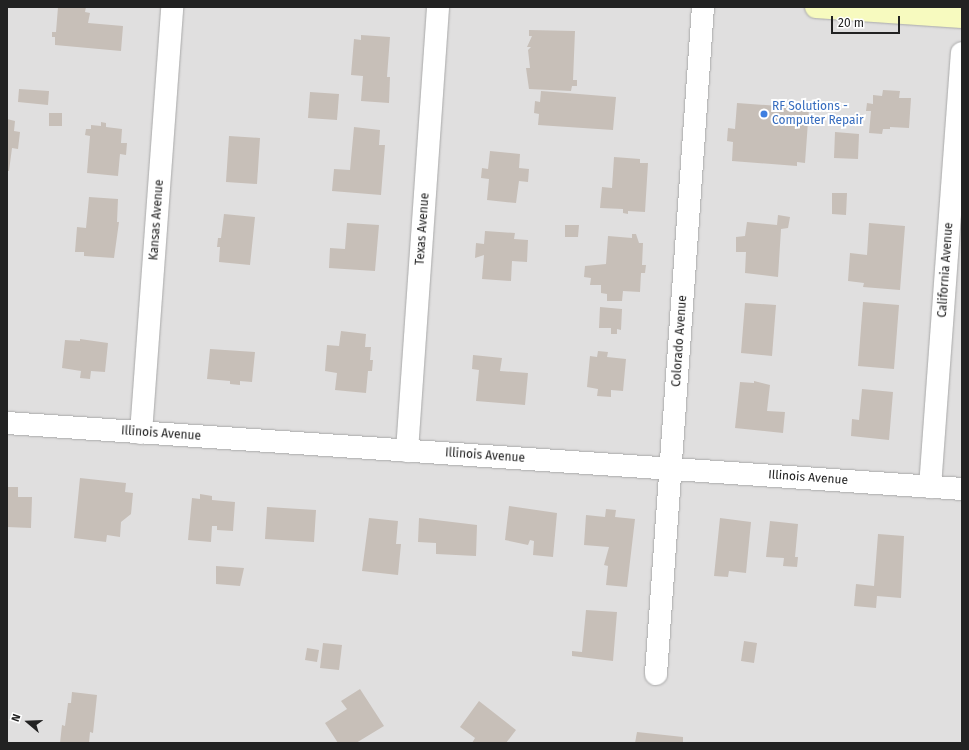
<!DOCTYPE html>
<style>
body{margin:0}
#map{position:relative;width:969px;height:750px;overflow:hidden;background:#f2efe9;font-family:"Fira Sans",sans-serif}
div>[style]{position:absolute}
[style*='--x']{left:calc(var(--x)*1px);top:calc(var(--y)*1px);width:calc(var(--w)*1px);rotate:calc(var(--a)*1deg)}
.residential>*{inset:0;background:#e0dfdf}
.building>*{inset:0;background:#c7bfb8}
.roads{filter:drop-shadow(0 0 1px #a9a9a9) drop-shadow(0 0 1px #a9a9a9)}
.street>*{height:22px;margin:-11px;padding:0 11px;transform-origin:11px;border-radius:11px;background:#fff}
.secondary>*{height:22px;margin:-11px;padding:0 11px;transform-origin:11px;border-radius:11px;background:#f7fabf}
.dots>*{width:11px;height:11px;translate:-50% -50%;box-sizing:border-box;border:2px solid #fff;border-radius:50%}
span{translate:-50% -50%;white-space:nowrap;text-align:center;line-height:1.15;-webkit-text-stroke:4px #fff;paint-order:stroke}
.shop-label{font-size:12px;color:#366cbe}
.left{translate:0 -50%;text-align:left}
.street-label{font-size:12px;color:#222}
.frame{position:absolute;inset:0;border:8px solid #222;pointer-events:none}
.north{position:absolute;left:8px;top:702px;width:40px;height:40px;-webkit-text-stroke:3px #fff;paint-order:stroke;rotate:289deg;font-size:11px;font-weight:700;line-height:16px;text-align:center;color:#222}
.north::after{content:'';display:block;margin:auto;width:14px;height:18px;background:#222;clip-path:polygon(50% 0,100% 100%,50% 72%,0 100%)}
.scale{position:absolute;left:831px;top:16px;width:69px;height:18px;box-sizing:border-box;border:2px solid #222;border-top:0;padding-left:5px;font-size:12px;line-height:14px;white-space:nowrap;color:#222;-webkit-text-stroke:3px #fff;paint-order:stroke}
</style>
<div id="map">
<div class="residential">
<div style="clip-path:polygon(7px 7px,962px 7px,962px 743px,7px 743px)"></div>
</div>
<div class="building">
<div style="clip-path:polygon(58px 7px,86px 7px,85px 12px,90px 13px,88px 23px,123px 26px,121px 51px,55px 45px,55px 37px,52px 37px,52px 32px,56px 32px)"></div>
<div style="clip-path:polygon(529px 30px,575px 31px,573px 80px,577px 80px,577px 86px,572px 86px,571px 91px,529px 89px,526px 68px,530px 68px,528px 50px,531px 47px,527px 47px,532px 36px,529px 36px)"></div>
<div style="clip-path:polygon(361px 35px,390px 37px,387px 77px,390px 77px,389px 103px,361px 101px,363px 76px,351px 75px,354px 39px,361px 40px)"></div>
<div style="clip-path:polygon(19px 89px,49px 91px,48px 105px,18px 102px)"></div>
<div style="clip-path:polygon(883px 90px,900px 91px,899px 98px,911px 98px,909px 128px,890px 127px,890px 129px,883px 129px,882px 134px,869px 133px,871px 111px,866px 111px,867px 103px,873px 104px,873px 95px,882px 96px)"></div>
<div style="clip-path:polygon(541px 91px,616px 97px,613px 130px,538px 125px,539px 114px,534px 113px,535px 101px,540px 102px)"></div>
<div style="clip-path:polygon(310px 92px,339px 94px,337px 120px,308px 118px)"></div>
<div style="clip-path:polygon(737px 103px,809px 108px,805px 163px,797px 162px,797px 166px,732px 161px,733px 142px,727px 141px,728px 128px,735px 129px)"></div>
<div style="clip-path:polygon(49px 113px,62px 113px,62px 126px,49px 126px)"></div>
<div style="clip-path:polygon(7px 119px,15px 121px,14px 131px,20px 132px,18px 149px,12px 148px,9px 171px,7px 171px)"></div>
<div style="clip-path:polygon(101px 122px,106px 123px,106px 127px,122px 129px,121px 143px,127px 143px,126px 155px,120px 154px,118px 176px,87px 173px,90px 136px,85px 135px,86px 129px,91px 129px,91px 125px,101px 126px)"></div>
<div style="clip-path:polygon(354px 127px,380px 130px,379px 145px,385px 145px,381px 195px,332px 191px,334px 169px,350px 170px)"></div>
<div style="clip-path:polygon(835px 132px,859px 134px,858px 159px,834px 158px)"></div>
<div style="clip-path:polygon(229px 136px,260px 138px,257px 184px,226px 182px)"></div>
<div style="clip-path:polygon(490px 151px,520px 154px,519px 168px,529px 169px,528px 182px,519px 181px,516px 203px,487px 200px,489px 179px,481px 178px,482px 168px,488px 169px)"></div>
<div style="clip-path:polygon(614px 157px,640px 159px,640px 163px,648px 163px,645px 212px,628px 211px,628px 214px,623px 213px,623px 209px,600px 208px,602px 187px,612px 188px)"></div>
<div style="clip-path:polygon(832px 193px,847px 193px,846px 215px,832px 214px)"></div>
<div style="clip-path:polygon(89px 197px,118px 199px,117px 222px,119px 222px,114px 258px,84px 256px,84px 252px,75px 252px,77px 227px,86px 228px)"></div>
<div style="clip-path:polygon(224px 214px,255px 217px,250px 265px,219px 262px,220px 247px,217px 247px,218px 238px,221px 238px)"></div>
<div style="clip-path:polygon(778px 215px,790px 217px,788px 228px,781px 229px,778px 277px,745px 273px,746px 252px,736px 252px,736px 237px,745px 236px,747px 222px,777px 225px)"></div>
<div style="clip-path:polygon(347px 223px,379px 225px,375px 271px,329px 268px,330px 248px,345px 249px)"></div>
<div style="clip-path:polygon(869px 223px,905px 226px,900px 290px,863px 287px,864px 283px,848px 281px,850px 253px,867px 255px)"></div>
<div style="clip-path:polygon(565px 225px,579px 225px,578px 237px,565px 237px)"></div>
<div style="clip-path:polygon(485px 231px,515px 233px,514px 239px,528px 240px,527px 262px,512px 261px,511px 281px,482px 279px,484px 255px,475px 258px,476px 243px,484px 244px)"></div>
<div style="clip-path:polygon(632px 234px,636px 234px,639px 243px,643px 243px,642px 265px,646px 265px,645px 273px,641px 273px,640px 292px,623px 291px,622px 301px,607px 301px,607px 294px,601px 293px,601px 285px,590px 285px,591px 278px,584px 277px,585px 266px,606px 264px,608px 236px,632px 238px)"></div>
<div style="clip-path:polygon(863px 302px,899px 305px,894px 369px,858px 366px)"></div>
<div style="clip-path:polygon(745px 303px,776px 305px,772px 356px,741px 353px)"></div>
<div style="clip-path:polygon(600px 307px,622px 309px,621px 330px,617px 329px,617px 334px,611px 334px,611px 328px,599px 328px)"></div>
<div style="clip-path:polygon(341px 331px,366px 334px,365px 347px,371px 347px,370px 360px,373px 360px,372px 371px,368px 371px,366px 393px,335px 390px,337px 373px,325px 371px,327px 345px,339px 346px)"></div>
<div style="clip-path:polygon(80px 339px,108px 343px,105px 372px,91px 371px,90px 379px,80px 378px,81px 371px,62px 368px,65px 340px,80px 341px)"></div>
<div style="clip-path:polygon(210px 349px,255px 352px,252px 382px,240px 381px,240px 385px,230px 384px,230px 381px,207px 379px)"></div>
<div style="clip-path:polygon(598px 351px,608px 352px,607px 357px,626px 359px,623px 391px,611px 390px,611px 397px,597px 396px,598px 389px,587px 387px,590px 356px,597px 357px)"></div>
<div style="clip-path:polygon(473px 355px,502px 358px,500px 371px,528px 373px,525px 405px,476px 401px,479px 370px,472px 369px)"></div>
<div style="clip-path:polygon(754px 381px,770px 385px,767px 411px,785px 412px,783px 433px,735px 428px,740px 382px,754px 383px)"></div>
<div style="clip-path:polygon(862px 389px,893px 392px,889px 440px,851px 436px,852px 419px,859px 420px)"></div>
<div style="clip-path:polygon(80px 478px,126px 483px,125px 492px,133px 493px,131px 514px,121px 522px,120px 537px,107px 535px,106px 542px,74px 538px)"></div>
<div style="clip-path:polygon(7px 487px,18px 487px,18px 497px,32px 497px,31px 528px,7px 527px)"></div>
<div style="clip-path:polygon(200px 494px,212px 496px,212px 500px,235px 502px,233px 531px,217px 530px,217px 526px,212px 526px,211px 542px,188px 540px,192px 498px,200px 499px)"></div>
<div style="clip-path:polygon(509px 506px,557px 513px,553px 557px,533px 555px,534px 541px,530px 540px,528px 545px,505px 540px)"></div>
<div style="clip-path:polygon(267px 507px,316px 510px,314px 542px,265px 539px)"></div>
<div style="clip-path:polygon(606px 509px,616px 510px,615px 517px,635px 519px,627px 587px,606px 585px,608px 566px,604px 565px,609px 547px,584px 545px,586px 515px,605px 517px)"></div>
<div style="clip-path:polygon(369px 518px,398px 521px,396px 544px,401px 544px,398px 575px,362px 571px)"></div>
<div style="clip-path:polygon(419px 518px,477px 525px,476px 556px,436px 554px,436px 543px,418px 542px)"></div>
<div style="clip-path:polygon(720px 518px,751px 522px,746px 573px,729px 571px,728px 577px,714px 576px)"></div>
<div style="clip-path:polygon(770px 521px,798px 524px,795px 557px,798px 557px,797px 567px,783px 566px,784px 558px,766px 557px)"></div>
<div style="clip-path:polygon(878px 534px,904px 536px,901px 598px,877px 596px,876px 608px,854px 606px,856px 584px,874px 586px)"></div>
<div style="clip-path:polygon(216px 566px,244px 568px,240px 586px,216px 584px)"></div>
<div style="clip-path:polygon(586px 610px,617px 612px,613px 661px,572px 656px,572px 651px,582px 652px)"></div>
<div style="clip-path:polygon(744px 641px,757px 643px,754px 663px,741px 661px)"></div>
<div style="clip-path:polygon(323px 643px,342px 645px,339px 670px,320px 668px)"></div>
<div style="clip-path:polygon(307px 648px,319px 650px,317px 662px,305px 660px)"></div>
<div style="clip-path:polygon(360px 689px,384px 726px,356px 743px,338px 743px,325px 723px,347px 709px,341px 701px)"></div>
<div style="clip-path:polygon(72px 692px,97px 695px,93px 733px,90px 732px,89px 743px,60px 743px,62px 725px,65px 726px,68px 703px,71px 703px)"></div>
<div style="clip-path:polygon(479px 701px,516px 730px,506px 743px,472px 743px,475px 738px,460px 727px)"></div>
<div style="clip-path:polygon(637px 732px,683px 737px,683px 743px,635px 743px)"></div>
</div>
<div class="roads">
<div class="street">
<div style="--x:7;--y:423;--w:957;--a:3.95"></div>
<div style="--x:141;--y:433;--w:427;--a:-85.8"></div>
<div style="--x:407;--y:451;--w:445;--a:-86"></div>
<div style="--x:930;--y:487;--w:435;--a:-85.8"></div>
<div style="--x:656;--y:674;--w:669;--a:-85.97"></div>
</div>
<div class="secondary">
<div style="--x:816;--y:7;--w:146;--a:3.9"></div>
</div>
</div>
<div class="dots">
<div style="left:764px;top:114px;background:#3f7fe0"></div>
</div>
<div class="shop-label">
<span class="left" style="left:772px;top:114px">RF Solutions -<br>Computer Repair</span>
</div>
<div class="street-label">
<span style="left:157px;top:220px;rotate:-86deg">Kansas Avenue</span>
<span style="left:423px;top:229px;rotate:-86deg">Texas Avenue</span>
<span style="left:946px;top:270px;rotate:-86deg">California Avenue</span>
<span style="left:680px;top:341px;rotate:-86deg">Colorado Avenue</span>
<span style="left:161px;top:434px;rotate:4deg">Illinois Avenue</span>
<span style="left:485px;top:456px;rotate:4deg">Illinois Avenue</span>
<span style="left:808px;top:478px;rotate:4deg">Illinois Avenue</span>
</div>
<div class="frame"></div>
<div class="north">N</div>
<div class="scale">20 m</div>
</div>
